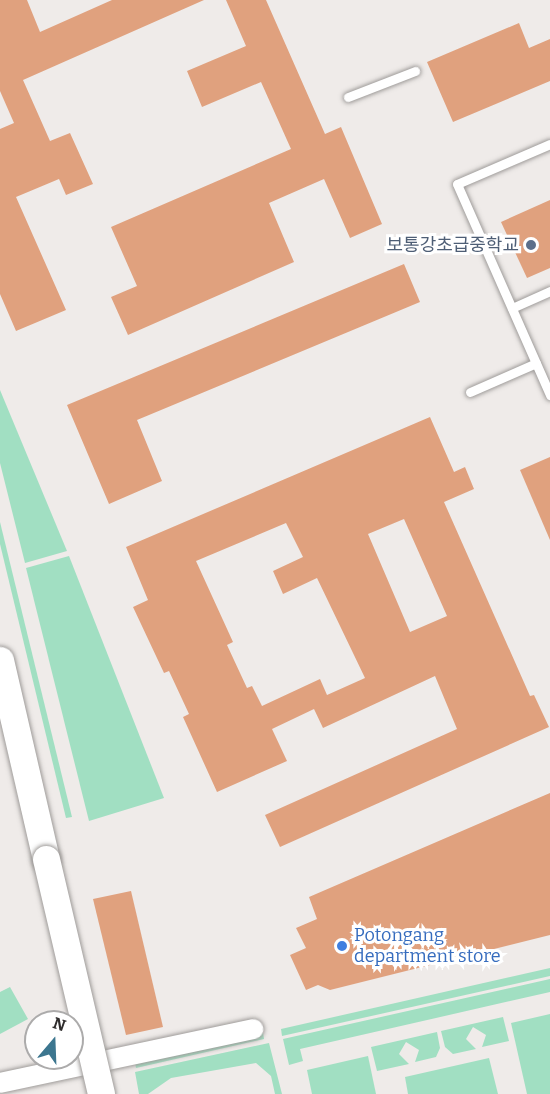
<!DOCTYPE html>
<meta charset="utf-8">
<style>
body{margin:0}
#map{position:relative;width:550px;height:1094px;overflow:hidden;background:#efebe9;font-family:Bitter,"Noto Sans KR",serif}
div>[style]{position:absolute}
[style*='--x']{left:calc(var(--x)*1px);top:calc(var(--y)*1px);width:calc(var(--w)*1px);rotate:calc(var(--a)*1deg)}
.green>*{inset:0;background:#a1dfc2}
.building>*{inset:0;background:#e0a17e}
.roads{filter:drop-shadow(0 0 2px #9f9c9a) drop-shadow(0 0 2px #9f9c9a)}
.lane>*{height:9px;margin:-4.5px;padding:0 4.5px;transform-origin:4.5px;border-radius:4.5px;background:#fff}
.street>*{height:20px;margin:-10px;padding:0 10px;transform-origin:10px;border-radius:10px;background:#fff}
.secondary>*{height:27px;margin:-13.5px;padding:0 13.5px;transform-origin:13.5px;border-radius:13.5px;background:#fff}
.bridges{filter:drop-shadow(0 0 2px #9f9c9a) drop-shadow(0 0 2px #9f9c9a)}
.secondary-bridge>*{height:27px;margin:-13.5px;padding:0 13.5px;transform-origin:13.5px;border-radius:13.5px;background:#fff}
.dots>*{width:16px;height:16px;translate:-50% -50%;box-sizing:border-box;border:3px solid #fff;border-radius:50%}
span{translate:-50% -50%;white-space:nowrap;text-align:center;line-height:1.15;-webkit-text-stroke:6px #fff;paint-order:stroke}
.service-label{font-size:18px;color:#4e5e75}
.right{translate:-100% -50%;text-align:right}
.shop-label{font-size:18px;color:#366cbe}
.left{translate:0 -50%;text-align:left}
.north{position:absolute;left:24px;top:1010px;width:60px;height:60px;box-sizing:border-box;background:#fff;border:2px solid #acabab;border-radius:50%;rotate:19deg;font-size:16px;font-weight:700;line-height:24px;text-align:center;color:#2f2d2d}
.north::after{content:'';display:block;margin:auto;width:21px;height:27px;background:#3c768f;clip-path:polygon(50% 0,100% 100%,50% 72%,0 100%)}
</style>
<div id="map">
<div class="green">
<div style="clip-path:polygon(0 390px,67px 551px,25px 563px,0 463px)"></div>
<div style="clip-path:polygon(0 522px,72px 817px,66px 818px,0 544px)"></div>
<div style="clip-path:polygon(69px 556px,164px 798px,89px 821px,26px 568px)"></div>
<div style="clip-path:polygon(550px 968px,550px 976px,282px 1036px,281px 1029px)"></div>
<div style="clip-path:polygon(550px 979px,550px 992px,300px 1049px,303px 1061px,289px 1065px,283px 1039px)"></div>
<div style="clip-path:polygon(10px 987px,28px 1019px,0 1034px,0 992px)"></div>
<div style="clip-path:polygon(550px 1014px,550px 1094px,527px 1094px,511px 1023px)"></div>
<div style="clip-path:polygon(503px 1017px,509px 1041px,482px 1047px,486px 1035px,473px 1027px,466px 1039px,476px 1049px,453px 1054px,445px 1047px,441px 1031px)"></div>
<div style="clip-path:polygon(437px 1032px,440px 1048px,436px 1057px,415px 1062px,419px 1050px,406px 1042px,399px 1054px,409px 1064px,377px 1071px,371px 1047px)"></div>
<div style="clip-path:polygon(263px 1033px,264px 1039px,136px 1068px,135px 1062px)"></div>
<div style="clip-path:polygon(269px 1043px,282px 1094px,275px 1094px,271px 1076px,256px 1063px,171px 1078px,148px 1094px,139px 1094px,135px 1072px)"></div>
<div style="clip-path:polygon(368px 1056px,376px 1094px,312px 1094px,307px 1070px)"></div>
<div style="clip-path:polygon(489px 1058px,498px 1094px,408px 1094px,405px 1077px)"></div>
</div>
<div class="building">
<div style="clip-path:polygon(0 0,27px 0,40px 32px,112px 0,204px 0,23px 80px,50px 141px,70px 133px,93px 184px,66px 195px,59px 179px,16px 197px,66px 310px,16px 331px,0 294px,0 129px,14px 123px,0 91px)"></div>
<div style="clip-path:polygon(226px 0,266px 0,325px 134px,341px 127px,382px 224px,350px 238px,324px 179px,269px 203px,294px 262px,128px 335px,111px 297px,137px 286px,111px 227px,291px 149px,261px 82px,202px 107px,187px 71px,246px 46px)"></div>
<div style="clip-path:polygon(519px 23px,529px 48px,550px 39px,550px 81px,453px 122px,427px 62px)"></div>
<div style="clip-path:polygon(550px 200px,550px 268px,527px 278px,501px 222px)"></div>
<div style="clip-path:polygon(404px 264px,420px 302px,137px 420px,162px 481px,109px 504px,67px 405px)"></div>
<div style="clip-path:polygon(evenodd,430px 417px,454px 472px,465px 467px,474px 489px,444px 502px,530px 696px,534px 695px,549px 727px,280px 847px,265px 815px,457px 729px,435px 676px,323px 728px,314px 709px,272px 729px,287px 761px,217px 792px,183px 717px,189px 714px,169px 671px,164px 673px,133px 607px,148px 600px,126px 547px,430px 417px,404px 519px,447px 616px,410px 632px,368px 534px,404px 519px,430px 417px,286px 523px,303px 557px,273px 571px,283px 594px,317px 578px,365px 678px,327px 695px,320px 679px,262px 706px,252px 686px,247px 688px,227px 645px,233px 642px,196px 561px,286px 523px)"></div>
<div style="clip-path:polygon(550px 457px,550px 540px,520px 470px)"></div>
<div style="clip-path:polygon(550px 793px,550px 935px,330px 990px,318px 985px,306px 990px,290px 955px,306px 948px,296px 928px,317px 919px,309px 897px)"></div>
<div style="clip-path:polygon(131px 891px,163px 1027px,126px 1035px,93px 899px)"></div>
</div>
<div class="roads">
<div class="lane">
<div style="--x:348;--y:97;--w:72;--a:-21.2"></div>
<div style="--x:550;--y:144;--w:101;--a:156.7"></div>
<div style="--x:457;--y:184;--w:231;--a:66.2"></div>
<div style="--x:512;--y:308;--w:42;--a:-24.1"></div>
<div style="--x:470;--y:392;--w:72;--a:-23.7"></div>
</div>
<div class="street">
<div style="--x:0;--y:1083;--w:259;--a:-12"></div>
</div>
<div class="secondary">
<div style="--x:0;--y:660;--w:204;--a:77"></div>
</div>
</div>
<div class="bridges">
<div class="secondary-bridge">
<div style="--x:46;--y:859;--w:241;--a:76.8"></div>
</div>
</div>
<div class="dots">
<div style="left:531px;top:245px;background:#5c6f8a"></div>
<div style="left:342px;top:946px;background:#3f7fe0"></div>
</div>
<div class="service-label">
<span class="right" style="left:519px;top:245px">보통강초급중학교</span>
</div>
<div class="shop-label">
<span class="left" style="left:354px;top:946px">Potongang<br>department store</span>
</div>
<div class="north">N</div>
</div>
